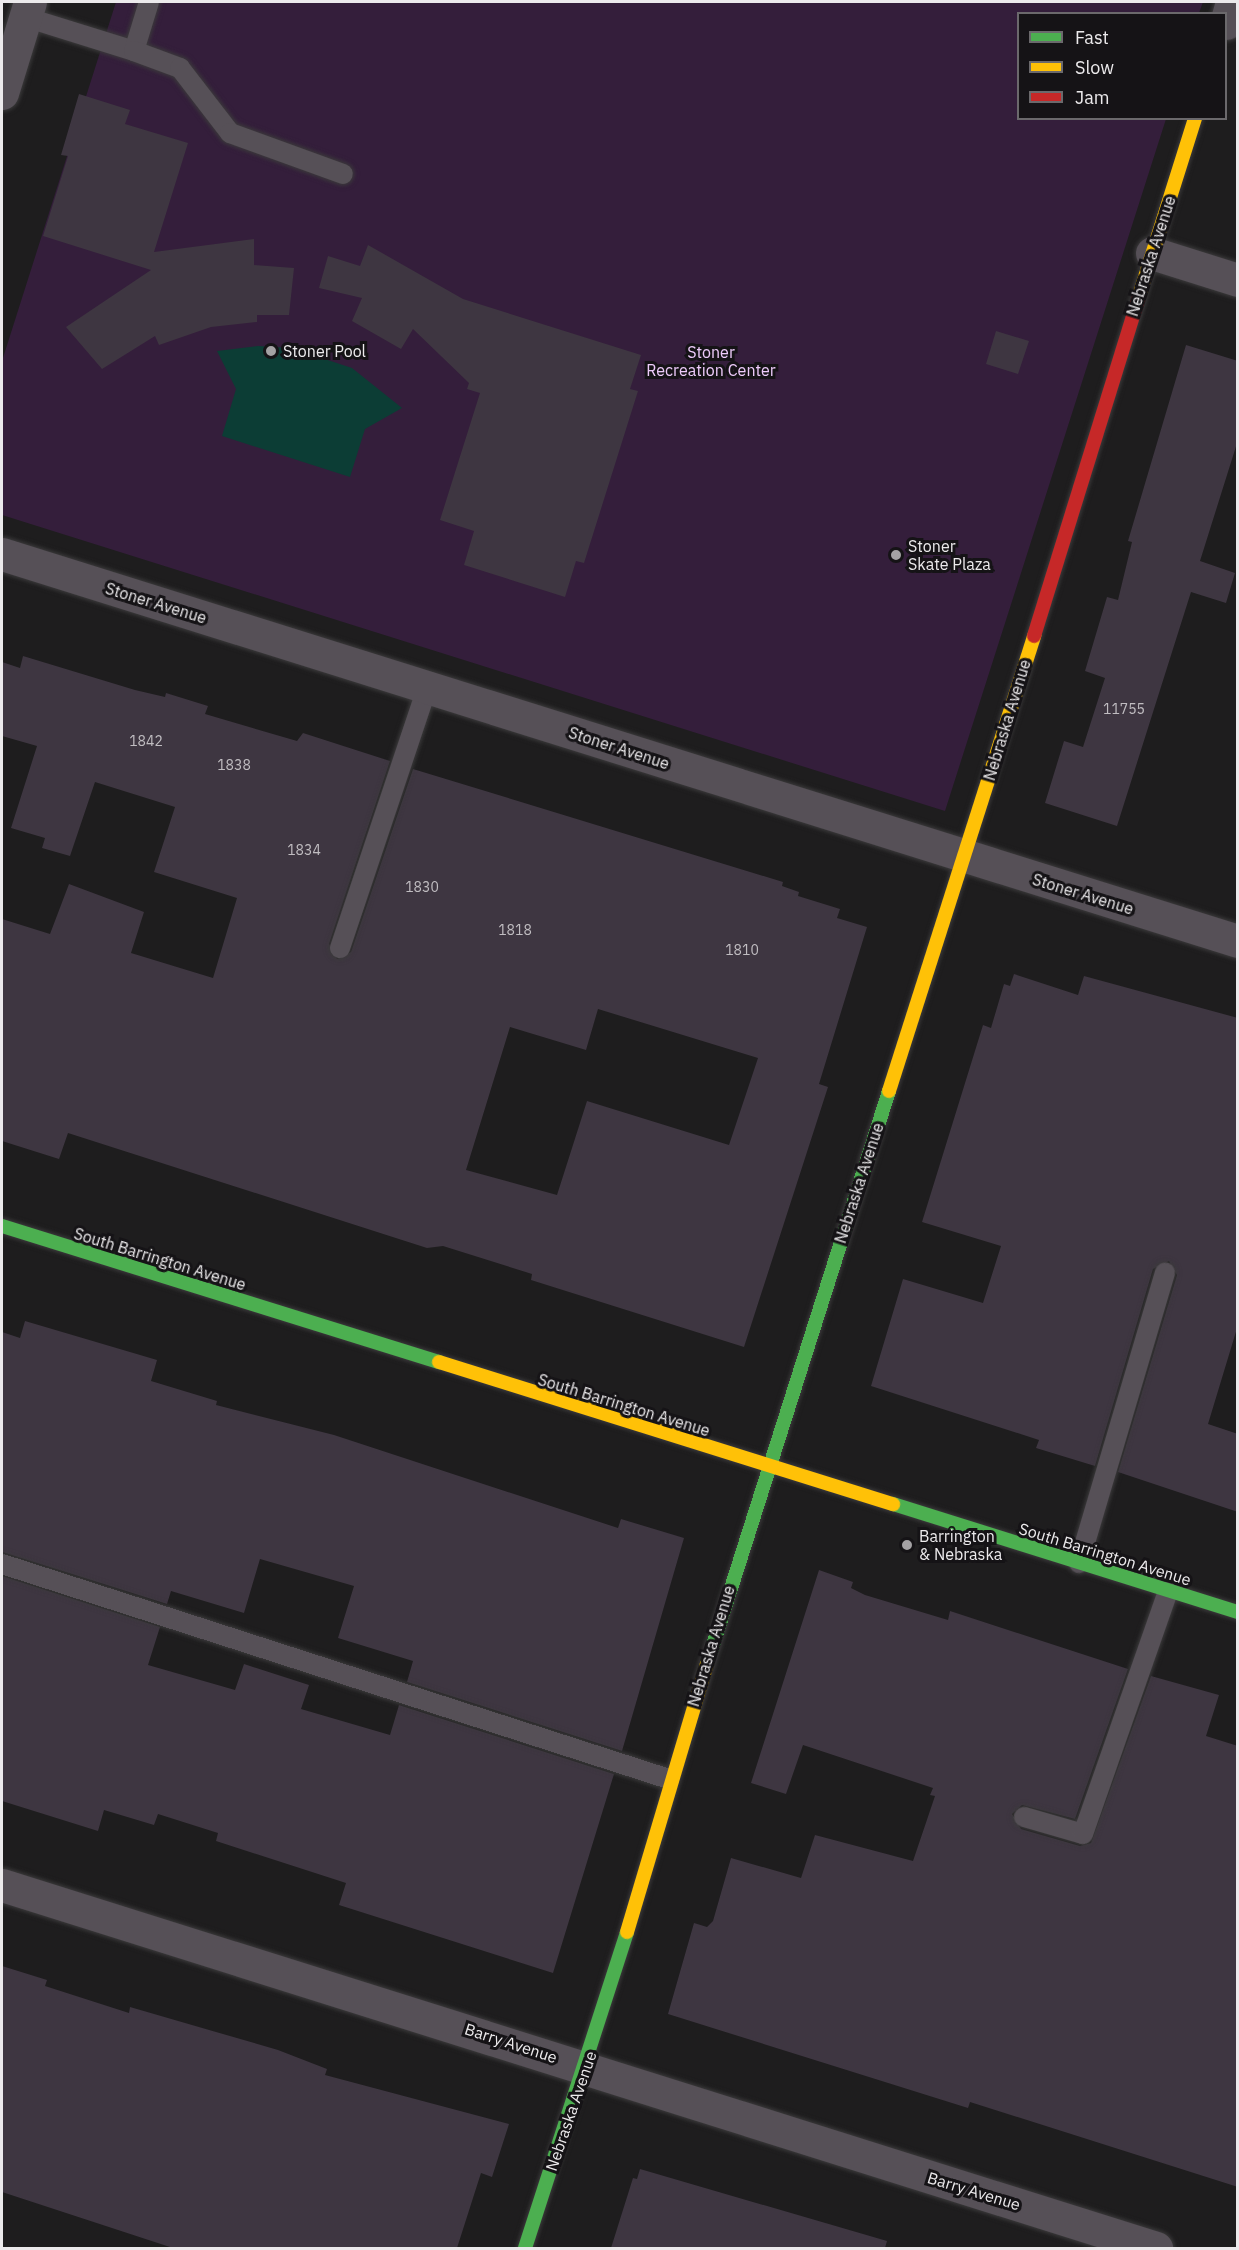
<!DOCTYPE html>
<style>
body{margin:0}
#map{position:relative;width:1239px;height:2250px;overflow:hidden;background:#1e1d1e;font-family:"IBM Plex Sans",sans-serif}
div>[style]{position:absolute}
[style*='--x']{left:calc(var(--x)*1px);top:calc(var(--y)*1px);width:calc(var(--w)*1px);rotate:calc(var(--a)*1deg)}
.green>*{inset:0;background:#341e3b}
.water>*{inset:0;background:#0c3d35}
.building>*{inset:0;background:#3e3641}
.roads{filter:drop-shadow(0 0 2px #3b3a3b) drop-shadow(0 0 2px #3b3a3b)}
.lane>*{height:20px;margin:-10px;padding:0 10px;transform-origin:10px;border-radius:10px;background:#565057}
.street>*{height:33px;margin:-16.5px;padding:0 16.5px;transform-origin:16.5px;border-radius:16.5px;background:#565057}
.fast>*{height:14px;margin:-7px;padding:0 7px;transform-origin:7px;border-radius:7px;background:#4caf50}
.slow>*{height:14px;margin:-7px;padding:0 7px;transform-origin:7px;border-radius:7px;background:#ffc107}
.jam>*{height:14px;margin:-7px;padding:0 7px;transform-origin:7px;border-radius:7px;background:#c62828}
.dots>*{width:16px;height:16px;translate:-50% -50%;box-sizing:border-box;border:3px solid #151316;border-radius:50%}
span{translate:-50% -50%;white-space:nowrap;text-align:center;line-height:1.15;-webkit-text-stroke:6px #151316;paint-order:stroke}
.number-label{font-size:14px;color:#c0bdc1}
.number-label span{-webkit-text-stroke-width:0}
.street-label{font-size:16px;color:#eceaec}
.poi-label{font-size:16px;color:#eceaec}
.left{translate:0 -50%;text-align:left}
.park-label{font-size:16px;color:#eecbfb}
.frame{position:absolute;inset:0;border:3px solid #eceaec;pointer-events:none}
.legend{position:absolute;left:1017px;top:12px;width:210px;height:108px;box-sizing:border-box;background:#151316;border:2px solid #6b696c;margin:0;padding:8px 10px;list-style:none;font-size:18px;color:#eceaec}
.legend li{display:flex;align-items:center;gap:12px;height:30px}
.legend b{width:30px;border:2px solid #6b696c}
</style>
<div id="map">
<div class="green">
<div style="clip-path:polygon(116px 2px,1203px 2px,1199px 13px,1018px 14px,1018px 118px,1166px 119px,945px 811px,2px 515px,2px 361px)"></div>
</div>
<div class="water">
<div style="clip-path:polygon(258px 346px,291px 348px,352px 368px,402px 408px,365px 429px,350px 477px,222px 436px,236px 389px,217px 351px)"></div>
</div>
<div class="building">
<div style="clip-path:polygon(79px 94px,130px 110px,125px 124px,188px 143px,154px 252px,254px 239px,254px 265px,294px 268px,289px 315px,257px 315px,257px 322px,211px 327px,159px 345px,155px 336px,102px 369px,66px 327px,151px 270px,43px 236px,68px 156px,61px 155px)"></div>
<div style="clip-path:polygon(368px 245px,463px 299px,641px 355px,630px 389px,638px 391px,584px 563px,576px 561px,565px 597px,464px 565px,474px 531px,440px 520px,480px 393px,467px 389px,469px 383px,413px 329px,401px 349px,352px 321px,362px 298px,319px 288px,328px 256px,360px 266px)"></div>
<div style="clip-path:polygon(996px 331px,1029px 341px,1018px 374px,986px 364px)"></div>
<div style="clip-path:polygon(1186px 345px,1238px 361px,1238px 440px,1200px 561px,1235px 573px,1226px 603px,1191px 592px,1117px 826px,1045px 803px,1064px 741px,1083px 747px,1105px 678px,1085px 671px,1107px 597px,1118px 600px,1132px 542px,1128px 541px)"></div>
<div style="clip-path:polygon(evenodd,23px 656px,135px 690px,165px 697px,166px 693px,208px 706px,205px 714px,297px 741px,303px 733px,390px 761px,329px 944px,337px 959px,351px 952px,413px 769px,783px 882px,782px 886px,799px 892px,798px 896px,840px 909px,837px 918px,867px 927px,819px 1084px,828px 1087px,744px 1347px,531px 1280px,532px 1274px,443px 1246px,427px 1248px,68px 1133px,59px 1159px,2px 1141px,2px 919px,50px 934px,69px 884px,144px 912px,131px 953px,213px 978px,237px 898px,154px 872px,175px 807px,95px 782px,70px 856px,42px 848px,45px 838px,11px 828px,37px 746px,2px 736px,2px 662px,20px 668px,23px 656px,598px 1009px,758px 1058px,729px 1145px,587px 1101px,557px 1195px,466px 1170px,510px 1027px,586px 1050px,598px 1009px)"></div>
<div style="clip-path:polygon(1014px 974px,1078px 995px,1084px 976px,1238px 1018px,1238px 1325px,1208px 1424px,1238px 1434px,1238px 1512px,1118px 1472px,1177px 1275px,1169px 1261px,1153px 1269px,1095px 1466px,1036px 1448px,1039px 1440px,871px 1386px,903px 1279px,983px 1303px,1001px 1246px,922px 1222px,983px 1025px,991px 1028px,1004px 984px,1010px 986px)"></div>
<div style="clip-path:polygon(25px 1321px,157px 1360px,151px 1381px,217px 1401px,216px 1405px,334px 1435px,618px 1528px,621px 1519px,684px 1538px,622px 1751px,407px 1682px,413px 1661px,338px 1638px,354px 1586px,260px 1559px,244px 1613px,171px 1591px,167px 1604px,2px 1552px,2px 1332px,20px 1338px)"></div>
<div style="clip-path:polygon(819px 1570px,853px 1582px,851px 1588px,865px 1595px,948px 1620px,950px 1611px,1128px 1669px,1075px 1819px,1022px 1805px,1012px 1814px,1021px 1829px,1080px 1846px,1091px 1843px,1151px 1676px,1219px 1695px,1206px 1736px,1238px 1746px,1238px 2187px,970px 2102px,968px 2108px,668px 2014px,694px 1923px,707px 1927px,713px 1921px,731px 1858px,801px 1878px,815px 1835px,913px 1861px,935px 1796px,930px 1795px,933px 1788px,803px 1745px,786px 1794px,751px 1783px)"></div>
<div style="clip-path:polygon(2px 1576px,160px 1627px,148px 1665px,235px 1690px,244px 1664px,309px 1685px,301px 1709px,390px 1735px,399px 1705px,614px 1774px,553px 1973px,339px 1905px,346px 1883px,216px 1841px,218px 1833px,158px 1814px,154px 1825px,104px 1810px,98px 1831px,2px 1801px)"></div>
<div style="clip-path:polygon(2px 1966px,47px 1980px,45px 1986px,129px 2013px,130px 2007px,278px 2050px,327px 2069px,325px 2075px,509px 2124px,492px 2177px,481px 2173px,457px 2248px,173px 2248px,2px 2192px)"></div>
<div style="clip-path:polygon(640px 2169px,887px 2241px,885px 2248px,611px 2248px,633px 2178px,637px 2179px)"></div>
</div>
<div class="roads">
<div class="lane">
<div style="--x:25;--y:17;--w:114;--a:17.3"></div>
<div style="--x:134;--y:51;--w:51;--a:-73"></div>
<div style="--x:134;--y:51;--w:49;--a:20.3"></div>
<div style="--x:180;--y:68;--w:82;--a:52.4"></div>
<div style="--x:230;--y:133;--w:120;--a:19.9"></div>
<div style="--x:340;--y:948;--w:274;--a:-71.5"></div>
<div style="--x:1079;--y:1563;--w:303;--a:-73.5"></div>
<div style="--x:2;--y:1564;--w:701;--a:17.87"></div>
<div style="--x:1024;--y:1817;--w:61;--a:16.1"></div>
<div style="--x:1083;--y:1834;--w:257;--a:-70.7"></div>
</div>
<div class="street">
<div style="--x:1226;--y:23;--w:22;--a:-74"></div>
<div style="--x:2;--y:93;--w:95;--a:-72.9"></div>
<div style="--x:1152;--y:253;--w:90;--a:17.4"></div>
<div style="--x:2;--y:554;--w:1295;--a:17.39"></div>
<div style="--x:2;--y:1885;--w:1210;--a:17.46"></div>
</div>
<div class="fast">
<div style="--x:2;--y:1226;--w:458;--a:17.3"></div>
<div style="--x:893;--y:1504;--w:362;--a:17.4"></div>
<div style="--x:707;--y:1664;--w:601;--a:-72.38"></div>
<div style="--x:525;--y:2248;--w:332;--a:-72.1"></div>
</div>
<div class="slow">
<div style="--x:1139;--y:296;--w:187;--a:-72.5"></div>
<div style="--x:889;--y:1091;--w:478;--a:-72.3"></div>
<div style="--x:439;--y:1362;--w:476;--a:17.4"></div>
<div style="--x:627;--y:1932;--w:280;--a:-73.4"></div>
</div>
<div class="jam">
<div style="--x:1034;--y:636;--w:356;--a:-72.8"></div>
</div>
</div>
<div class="dots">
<div style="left:271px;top:351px;background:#a4a2a4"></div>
<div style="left:896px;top:555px;background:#a4a2a4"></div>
<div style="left:907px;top:1545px;background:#a4a2a4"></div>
</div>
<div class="number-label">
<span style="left:1124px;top:709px">11755</span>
<span style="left:146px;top:741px">1842</span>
<span style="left:234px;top:765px">1838</span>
<span style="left:304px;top:850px">1834</span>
<span style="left:422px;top:887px">1830</span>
<span style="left:515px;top:930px">1818</span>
<span style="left:742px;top:950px">1810</span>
</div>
<div class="street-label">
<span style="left:1151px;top:256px;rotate:-72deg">Nebraska Avenue</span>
<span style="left:156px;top:603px;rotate:17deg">Stoner Avenue</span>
<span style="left:1007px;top:720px;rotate:-73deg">Nebraska Avenue</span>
<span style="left:619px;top:748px;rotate:18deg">Stoner Avenue</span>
<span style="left:1083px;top:894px;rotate:17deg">Stoner Avenue</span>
<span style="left:859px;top:1183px;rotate:-72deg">Nebraska Avenue</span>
<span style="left:160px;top:1259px;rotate:17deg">South Barrington Avenue</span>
<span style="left:624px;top:1405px;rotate:17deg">South Barrington Avenue</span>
<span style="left:1105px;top:1554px;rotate:17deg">South Barrington Avenue</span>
<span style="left:711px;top:1646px;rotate:-73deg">Nebraska Avenue</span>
<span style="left:511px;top:2043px;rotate:18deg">Barry Avenue</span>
<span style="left:571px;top:2111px;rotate:-71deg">Nebraska Avenue</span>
<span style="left:974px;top:2191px;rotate:17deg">Barry Avenue</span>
</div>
<div class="poi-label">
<span class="left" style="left:283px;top:351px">Stoner Pool</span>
<span class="left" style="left:908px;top:555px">Stoner<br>Skate Plaza</span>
<span class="left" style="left:919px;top:1545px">Barrington<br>&amp; Nebraska</span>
</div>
<div class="park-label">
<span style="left:711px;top:361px">Stoner<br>Recreation Center</span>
</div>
<div class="frame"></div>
<ul class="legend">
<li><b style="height:8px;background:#4caf50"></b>Fast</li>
<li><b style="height:8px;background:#ffc107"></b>Slow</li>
<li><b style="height:8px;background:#c62828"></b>Jam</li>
</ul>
</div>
